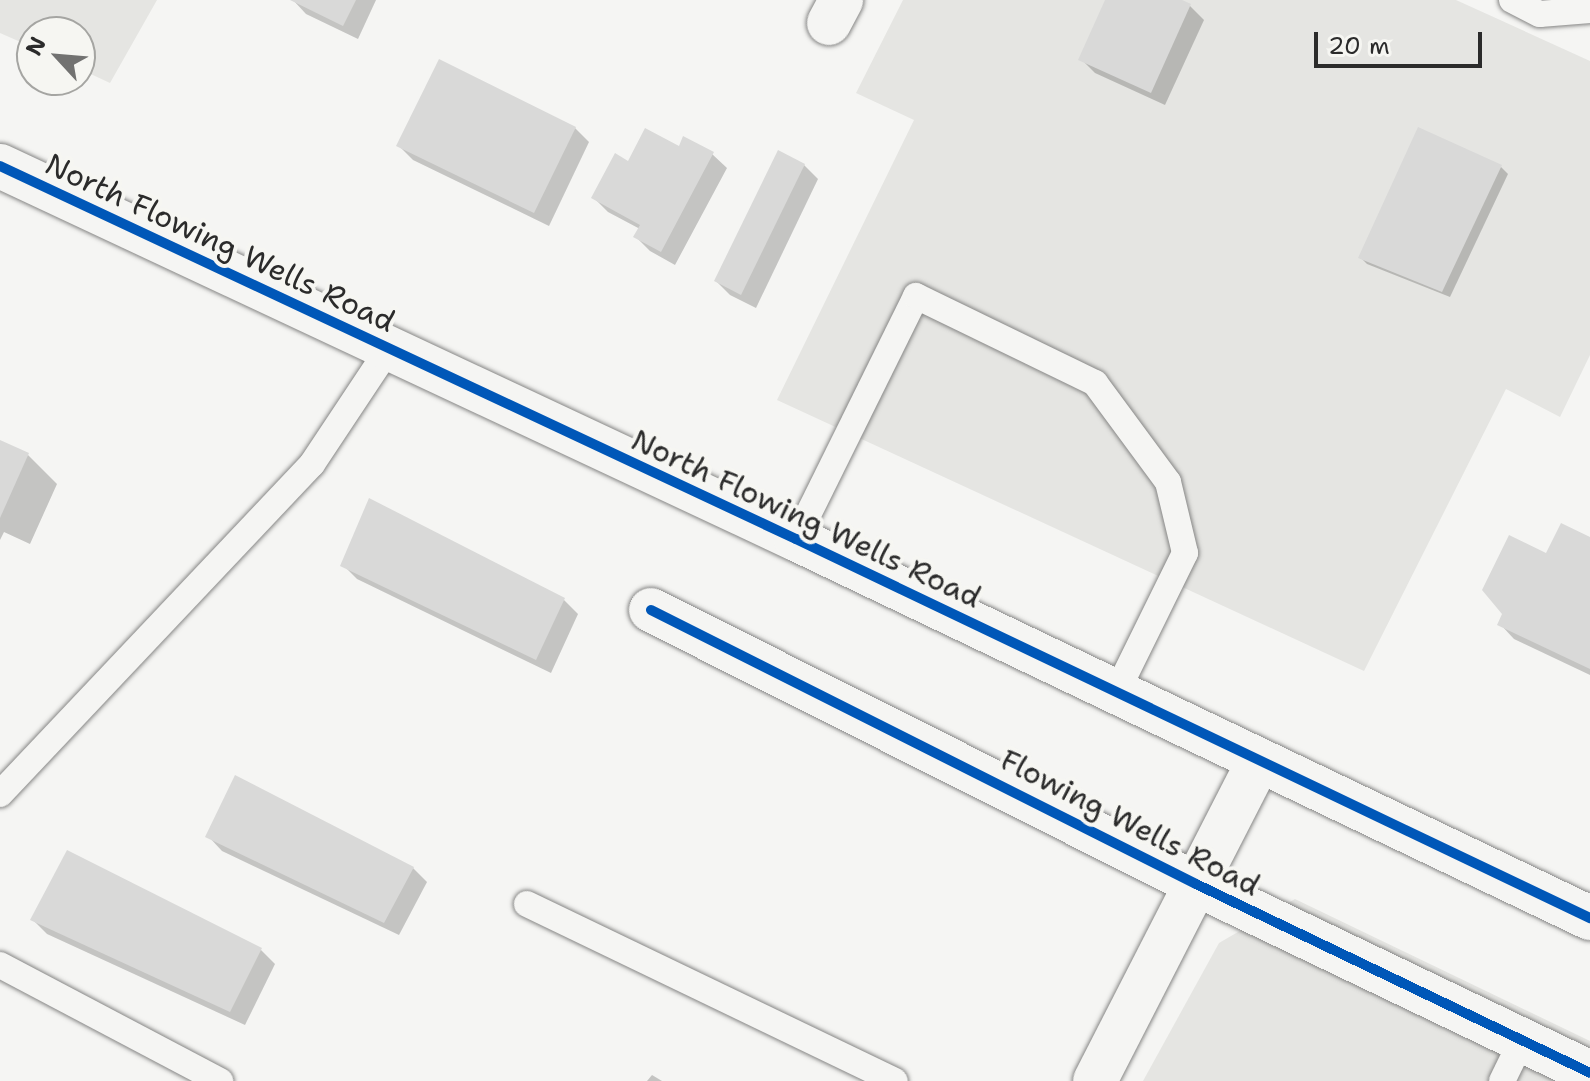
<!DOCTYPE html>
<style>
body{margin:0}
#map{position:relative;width:1590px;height:1081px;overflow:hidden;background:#f5f5f3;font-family:"Shantell Sans",sans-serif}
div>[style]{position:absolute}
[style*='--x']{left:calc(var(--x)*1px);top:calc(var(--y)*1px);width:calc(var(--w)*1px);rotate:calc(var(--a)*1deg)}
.built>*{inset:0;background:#e5e5e2}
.shadow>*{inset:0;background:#0003}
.building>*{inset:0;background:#d9d9d8}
.roads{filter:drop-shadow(0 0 2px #868685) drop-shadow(0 0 2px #868685)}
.service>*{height:26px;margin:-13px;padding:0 13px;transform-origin:13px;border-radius:13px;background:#f5f5f3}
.minor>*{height:44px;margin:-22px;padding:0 22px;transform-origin:22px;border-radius:22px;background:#f5f5f3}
.primary>*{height:44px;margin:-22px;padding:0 22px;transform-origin:22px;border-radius:22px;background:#f5f5f3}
.cycleway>*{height:10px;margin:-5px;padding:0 5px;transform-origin:5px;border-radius:5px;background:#0057b8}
span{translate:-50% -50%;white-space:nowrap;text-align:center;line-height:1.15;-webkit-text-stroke:8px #f6f6f2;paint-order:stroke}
.street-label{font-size:30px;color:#2b2b2b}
.north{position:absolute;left:16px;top:16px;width:80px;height:80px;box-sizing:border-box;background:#f6f6f2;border:2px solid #a5a5a2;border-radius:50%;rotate:296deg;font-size:22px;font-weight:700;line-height:32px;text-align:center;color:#2b2b2b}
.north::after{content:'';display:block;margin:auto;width:28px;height:36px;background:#727271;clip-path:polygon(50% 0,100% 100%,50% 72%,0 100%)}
.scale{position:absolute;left:1314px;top:32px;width:168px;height:36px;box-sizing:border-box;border:4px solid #2b2b2b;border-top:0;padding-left:10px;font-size:24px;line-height:28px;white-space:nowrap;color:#2b2b2b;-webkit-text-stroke:6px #f6f6f2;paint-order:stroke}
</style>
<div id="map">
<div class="built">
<div style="clip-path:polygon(0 0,157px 0,110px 83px,80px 69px,80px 32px,32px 32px,32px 47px,0 33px)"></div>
<div style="clip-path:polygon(903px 0,1456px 0,1590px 61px,1590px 355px,1560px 417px,1506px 389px,1364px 671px,777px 400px,914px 120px,856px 93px)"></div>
<div style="clip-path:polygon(1295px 899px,1590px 1041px,1590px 1081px,1143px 1081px,1219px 943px)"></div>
</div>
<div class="shadow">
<div style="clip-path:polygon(293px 0,376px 0,358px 39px,306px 14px)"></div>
<div style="clip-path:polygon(1107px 0,1177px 0,1190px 6px,1204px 20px,1165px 105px,1095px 73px,1081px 59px)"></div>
<div style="clip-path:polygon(575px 128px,589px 142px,549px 226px,413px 160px,399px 146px)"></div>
<div style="clip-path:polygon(679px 148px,712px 154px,727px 168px,675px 265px,650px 251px,636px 237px,640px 229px,608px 212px,594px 198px,629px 163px)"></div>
<div style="clip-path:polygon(804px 165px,818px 179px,756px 308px,730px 295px,716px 281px)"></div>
<div style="clip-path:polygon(1501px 167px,1508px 174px,1450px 297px,1367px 264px,1360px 257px)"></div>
<div style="clip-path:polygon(0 442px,28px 455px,57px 484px,30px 544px,4px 532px,0 540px)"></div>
<div style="clip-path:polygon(1590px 539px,1590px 675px,1514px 639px,1500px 624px,1547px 556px)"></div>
<div style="clip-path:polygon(343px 565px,563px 599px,578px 614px,551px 673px,357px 579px)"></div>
<div style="clip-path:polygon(208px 836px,413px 868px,427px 882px,399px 935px,222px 851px)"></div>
<div style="clip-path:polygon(33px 920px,260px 949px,275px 964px,245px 1025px,47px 934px)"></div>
<div style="clip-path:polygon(652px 1075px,662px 1081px,647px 1081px)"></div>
</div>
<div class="building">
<div style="clip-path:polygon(290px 0,356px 0,343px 26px)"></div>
<div style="clip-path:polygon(1105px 0,1182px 0,1191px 4px,1151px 93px,1078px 60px)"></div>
<div style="clip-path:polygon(439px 59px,576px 127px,534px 213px,396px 146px)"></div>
<div style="clip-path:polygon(1418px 127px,1502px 165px,1442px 292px,1358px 258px)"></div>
<div style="clip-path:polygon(645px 128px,679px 146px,683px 136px,714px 152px,661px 252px,633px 237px,640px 225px,591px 198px,615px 153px,628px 161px)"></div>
<div style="clip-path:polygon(778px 150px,805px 164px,741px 295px,714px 281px)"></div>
<div style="clip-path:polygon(0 440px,29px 453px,0 518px)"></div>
<div style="clip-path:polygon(369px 498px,565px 598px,536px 660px,340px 566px)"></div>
<div style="clip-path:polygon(1561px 523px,1590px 537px,1590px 669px,1497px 625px,1502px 614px,1482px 590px,1509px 535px,1546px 553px)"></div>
<div style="clip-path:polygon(235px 775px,414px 867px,384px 923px,205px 837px)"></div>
<div style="clip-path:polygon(67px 850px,262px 948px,230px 1012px,30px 920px)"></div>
</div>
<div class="roads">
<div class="service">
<div style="--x:1512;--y:0;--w:31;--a:27"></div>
<div style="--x:1540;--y:14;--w:50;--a:-4.6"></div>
<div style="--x:796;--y:539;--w:271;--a:-63.7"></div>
<div style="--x:916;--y:296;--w:199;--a:25.9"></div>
<div style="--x:1095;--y:383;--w:123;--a:53.6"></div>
<div style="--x:1168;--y:482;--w:73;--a:76.5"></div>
<div style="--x:1185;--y:553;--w:156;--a:116.2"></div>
<div style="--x:0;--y:794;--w:454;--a:-46.6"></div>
<div style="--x:312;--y:464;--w:139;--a:-56.4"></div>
<div style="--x:527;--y:904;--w:408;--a:25.7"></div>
<div style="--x:0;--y:965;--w:249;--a:27.8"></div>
<div style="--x:1502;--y:1081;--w:46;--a:-64"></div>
</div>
<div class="minor">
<div style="--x:829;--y:23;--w:26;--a:-62"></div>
<div style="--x:651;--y:610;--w:610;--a:26.69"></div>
<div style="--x:1196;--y:884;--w:437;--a:25.6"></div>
<div style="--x:1095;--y:1081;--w:358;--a:-62.9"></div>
</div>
<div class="primary">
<div style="--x:0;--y:166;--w:879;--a:25.11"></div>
<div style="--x:796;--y:539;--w:880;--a:25.52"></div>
</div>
</div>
<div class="cycleway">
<div style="--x:0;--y:166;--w:879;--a:25.11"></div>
<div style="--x:796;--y:539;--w:880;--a:25.52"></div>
<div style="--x:651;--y:610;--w:610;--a:26.69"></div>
<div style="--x:1196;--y:884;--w:437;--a:25.6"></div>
</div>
<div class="street-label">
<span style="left:220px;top:243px;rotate:25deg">North Flowing Wells Road</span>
<span style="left:806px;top:519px;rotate:25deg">North Flowing Wells Road</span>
<span style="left:1130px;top:823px;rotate:27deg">Flowing Wells Road</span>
</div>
<div class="north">N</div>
<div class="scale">20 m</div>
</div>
